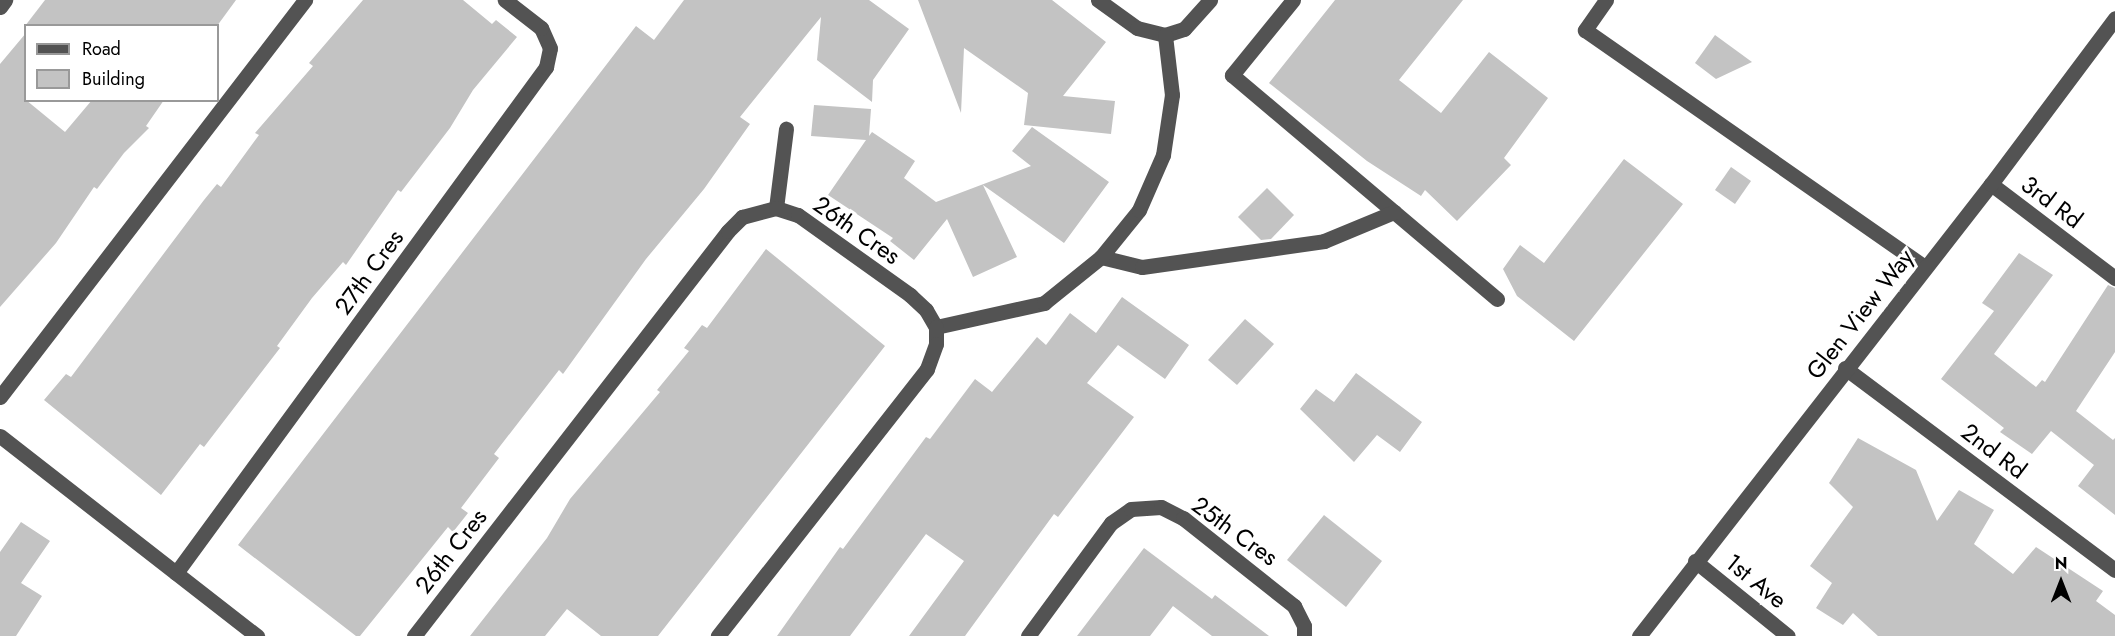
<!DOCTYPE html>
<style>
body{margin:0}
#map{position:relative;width:2115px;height:636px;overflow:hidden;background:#fff;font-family:Jost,sans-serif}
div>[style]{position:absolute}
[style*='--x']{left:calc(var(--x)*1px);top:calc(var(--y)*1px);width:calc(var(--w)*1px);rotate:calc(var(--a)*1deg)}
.building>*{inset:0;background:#c3c3c3}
.minor>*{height:15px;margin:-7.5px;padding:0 7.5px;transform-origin:7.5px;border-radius:7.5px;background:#535353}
span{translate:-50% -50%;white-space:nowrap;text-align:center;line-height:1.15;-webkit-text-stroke:6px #fff;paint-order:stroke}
.street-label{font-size:24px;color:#000}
.legend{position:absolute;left:24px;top:24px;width:195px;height:78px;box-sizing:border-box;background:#fff;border:2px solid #999;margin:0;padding:8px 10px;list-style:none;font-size:18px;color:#000}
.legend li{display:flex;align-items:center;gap:12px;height:30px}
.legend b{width:30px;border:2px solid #999}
.north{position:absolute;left:2031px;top:552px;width:60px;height:60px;-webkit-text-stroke:4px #fff;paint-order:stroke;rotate:0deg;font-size:16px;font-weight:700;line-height:24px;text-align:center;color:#000}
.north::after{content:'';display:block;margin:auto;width:21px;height:27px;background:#000;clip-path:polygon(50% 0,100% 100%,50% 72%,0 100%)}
</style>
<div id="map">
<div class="building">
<div style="clip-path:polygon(45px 0,236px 0,217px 26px,25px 26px)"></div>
<div style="clip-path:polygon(363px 0,463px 0,492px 24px,496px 20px,517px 37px,473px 90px,450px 128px,401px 192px,398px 190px,346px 265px,343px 262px,312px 298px,277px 346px,280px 348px,204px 447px,200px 444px,161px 495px,44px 400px,66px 374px,71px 377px,204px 200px,217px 184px,221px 187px,259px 135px,255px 133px,313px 66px,309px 63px)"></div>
<div style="clip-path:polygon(684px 0,869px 0,909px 29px,873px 80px,872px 102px,817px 60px,821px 17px,740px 117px,750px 124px,704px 189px,646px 259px,563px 374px,559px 370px,494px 454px,499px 458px,461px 508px,468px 513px,453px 532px,448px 527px,360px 636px,356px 636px,238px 545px,636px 26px,654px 40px)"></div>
<div style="clip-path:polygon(918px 0,1052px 0,1106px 42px,1063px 96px,1115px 101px,1111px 134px,1024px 125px,1028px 93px,964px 48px,961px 113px)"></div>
<div style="clip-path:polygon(1335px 0,1463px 0,1399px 80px,1441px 113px,1489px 52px,1548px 98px,1504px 158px,1511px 165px,1457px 221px,1425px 190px,1421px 196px,1367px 161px,1269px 83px)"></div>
<div style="clip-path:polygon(26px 33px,26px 100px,65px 132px,92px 100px,164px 100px,146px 126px,149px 128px,124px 153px,97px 189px,94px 187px,56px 243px,0 307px,0 64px)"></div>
<div style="clip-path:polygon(1715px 35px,1752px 62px,1716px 79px,1695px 63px)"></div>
<div style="clip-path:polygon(814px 105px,871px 109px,869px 136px,872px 132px,915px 161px,904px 178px,936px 202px,1031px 166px,1012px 151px,1032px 127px,1109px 182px,1064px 243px,983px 185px,1017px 257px,973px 277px,947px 219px,914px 260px,890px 241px,893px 238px,828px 195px,866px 140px,811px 136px)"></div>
<div style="clip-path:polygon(1624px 159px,1683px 204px,1574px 341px,1517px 296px,1503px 269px,1520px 245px,1544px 263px)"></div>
<div style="clip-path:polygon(1731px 167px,1751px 181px,1735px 204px,1715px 190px)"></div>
<div style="clip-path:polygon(1267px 188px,1294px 215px,1271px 239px,1261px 240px,1238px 217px)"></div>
<div style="clip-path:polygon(766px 249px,885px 346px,658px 636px,601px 636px,567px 609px,545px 636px,470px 636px,547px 538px,570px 499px,660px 392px,657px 390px,689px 351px,684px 348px,702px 325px,707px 328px)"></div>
<div style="clip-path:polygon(2019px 253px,2053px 275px,1994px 354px,2036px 387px,2042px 380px,2045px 382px,2108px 285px,2115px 288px,2115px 352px,2076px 411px,2113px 440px,2115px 438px,2115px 515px,2078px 486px,2094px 465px,2051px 431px,2032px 454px,2000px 432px,2004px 428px,1941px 379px,1994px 311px,1982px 303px)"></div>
<div style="clip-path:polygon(1122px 297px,1189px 345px,1165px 379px,1118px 345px,1087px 383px,1134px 417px,1058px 517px,1054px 514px,965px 636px,909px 636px,964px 561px,926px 534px,850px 636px,777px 636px,840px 547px,843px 549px,926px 437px,930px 439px,975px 379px,992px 392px,1037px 337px,1046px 345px,1070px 313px,1096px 333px)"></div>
<div style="clip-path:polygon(1245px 319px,1274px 344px,1237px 385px,1208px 360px)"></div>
<div style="clip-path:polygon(1356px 373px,1422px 422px,1400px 452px,1377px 435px,1354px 462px,1300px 409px,1316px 389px,1334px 402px)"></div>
<div style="clip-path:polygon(1858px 438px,1916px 470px,1937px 521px,1959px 490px,1994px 510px,1974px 544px,2013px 574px,2036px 547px,2103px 591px,2096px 601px,2115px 615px,2115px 636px,1878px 636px,1853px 613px,1843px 625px,1816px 608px,1832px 583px,1810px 566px,1853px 507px,1829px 483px)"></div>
<div style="clip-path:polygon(1324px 515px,1382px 561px,1346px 607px,1287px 560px)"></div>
<div style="clip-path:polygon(21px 522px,50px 541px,21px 583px,42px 596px,16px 636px,0 636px,0 552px)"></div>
<div style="clip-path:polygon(1144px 548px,1212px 599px,1215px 595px,1269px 636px,1212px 636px,1173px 606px,1150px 636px,1077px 636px)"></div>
</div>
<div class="minor">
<div style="--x:1098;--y:0;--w:48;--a:35.7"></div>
<div style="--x:1137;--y:28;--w:29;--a:14"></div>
<div style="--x:1165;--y:35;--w:20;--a:-18"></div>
<div style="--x:1184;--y:29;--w:39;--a:-48"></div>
<div style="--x:1293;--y:0;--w:97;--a:129.1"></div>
<div style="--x:1232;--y:75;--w:347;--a:40.2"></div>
<div style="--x:1606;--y:0;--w:37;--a:125"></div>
<div style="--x:1585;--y:30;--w:414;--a:34.9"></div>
<div style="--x:0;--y:7;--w:9;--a:-54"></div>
<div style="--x:1991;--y:184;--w:156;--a:37.2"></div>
<div style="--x:776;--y:208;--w:80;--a:-82.8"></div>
<div style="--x:1101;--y:257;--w:42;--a:13.7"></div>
<div style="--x:1142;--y:267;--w:184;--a:-8.1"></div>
<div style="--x:1324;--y:241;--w:76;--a:-22.5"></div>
<div style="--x:936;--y:327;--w:111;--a:-12.5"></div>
<div style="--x:1044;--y:303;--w:73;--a:-38.9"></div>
<div style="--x:1101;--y:257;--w:60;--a:-51"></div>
<div style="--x:1139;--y:210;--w:60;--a:-66.4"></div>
<div style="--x:1163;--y:155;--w:61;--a:-81.5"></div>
<div style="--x:1172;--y:95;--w:60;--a:-96.7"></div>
<div style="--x:1845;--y:368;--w:337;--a:36.8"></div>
<div style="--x:0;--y:397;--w:501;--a:-52.47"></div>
<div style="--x:0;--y:436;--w:326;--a:37.9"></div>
<div style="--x:1695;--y:561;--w:119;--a:38.9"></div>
<div style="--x:176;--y:573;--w:627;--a:-53.82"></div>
<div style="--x:546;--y:67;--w:19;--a:-78"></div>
<div style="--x:550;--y:48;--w:22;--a:-114"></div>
<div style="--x:541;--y:28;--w:46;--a:-142.1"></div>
<div style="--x:414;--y:636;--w:512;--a:-52.21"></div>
<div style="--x:728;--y:231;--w:20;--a:-45"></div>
<div style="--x:742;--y:217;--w:35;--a:-15"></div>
<div style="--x:776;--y:208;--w:23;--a:18"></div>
<div style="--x:798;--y:215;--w:138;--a:35.5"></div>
<div style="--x:910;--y:295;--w:22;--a:43"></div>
<div style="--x:926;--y:310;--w:20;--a:60"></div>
<div style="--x:936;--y:327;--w:17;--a:90"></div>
<div style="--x:936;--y:344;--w:27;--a:110"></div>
<div style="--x:927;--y:369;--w:339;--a:128.1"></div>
<div style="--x:1028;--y:636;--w:140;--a:-53.7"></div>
<div style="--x:1111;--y:523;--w:24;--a:-35"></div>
<div style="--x:1131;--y:509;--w:30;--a:-4"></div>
<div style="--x:1161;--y:507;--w:25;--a:27"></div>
<div style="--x:1183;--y:518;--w:142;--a:38.4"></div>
<div style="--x:1294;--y:606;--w:22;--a:63"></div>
<div style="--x:1304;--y:626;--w:10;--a:90"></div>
<div style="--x:1639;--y:636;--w:573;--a:-52.09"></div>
<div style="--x:1991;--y:184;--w:207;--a:-53.2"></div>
</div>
<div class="street-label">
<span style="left:2052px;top:202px;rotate:37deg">3rd Rd</span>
<span style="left:857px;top:230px;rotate:35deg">26th Cres</span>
<span style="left:369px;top:272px;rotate:-54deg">27th Cres</span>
<span style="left:1860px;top:314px;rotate:-52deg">Glen View Way</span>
<span style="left:1994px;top:451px;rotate:37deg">2nd Rd</span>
<span style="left:1235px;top:531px;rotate:36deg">25th Cres</span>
<span style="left:451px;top:551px;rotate:-52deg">26th Cres</span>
<span style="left:1756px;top:581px;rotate:39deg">1st Ave</span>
</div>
<ul class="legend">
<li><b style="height:8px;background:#535353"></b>Road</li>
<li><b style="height:16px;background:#c3c3c3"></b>Building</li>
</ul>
<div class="north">N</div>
</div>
